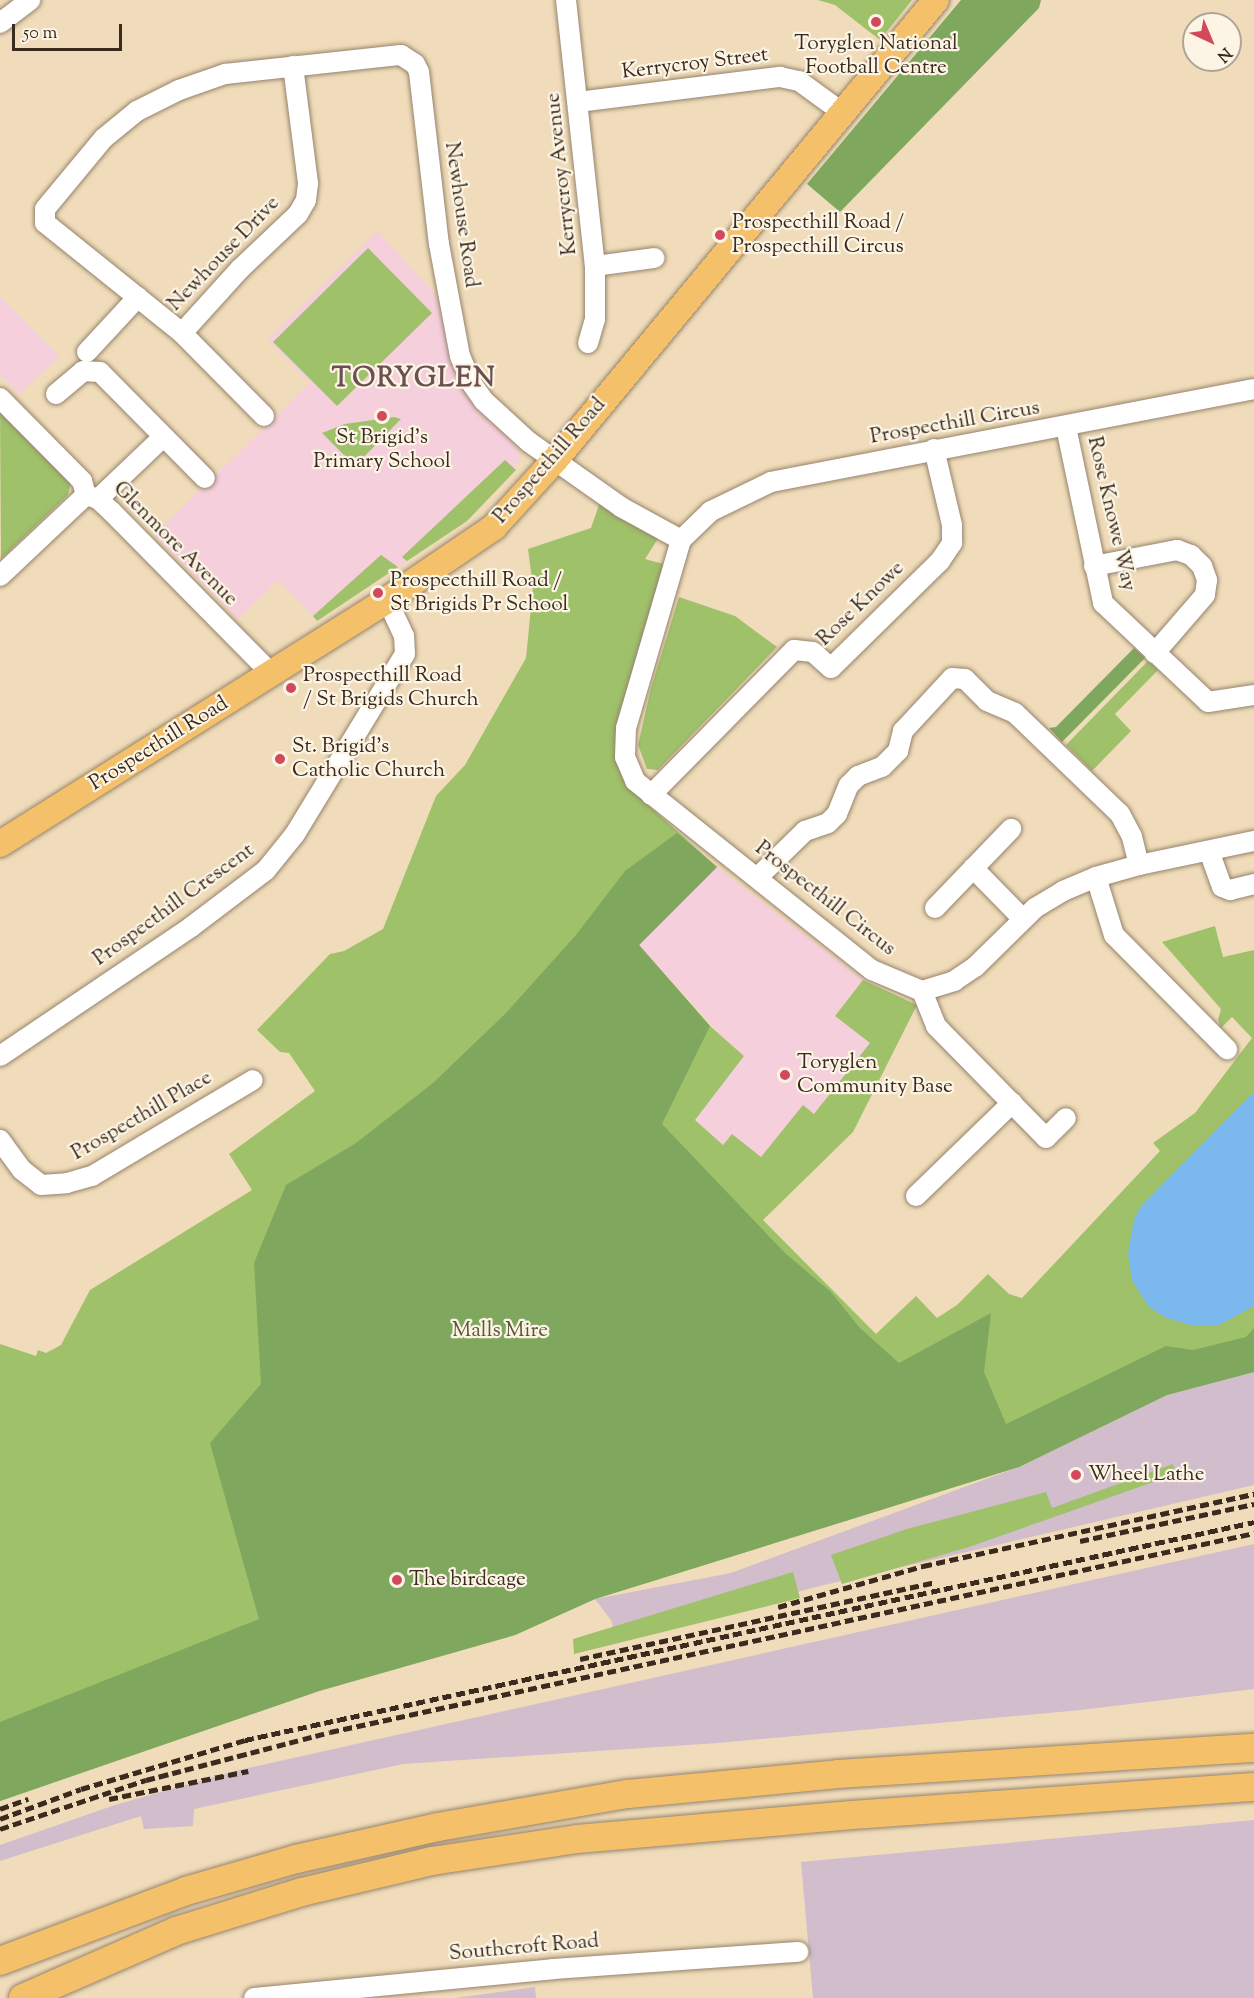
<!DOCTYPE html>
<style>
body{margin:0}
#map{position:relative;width:1254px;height:1998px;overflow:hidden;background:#f0dcba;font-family:"Sorts Mill Goudy",serif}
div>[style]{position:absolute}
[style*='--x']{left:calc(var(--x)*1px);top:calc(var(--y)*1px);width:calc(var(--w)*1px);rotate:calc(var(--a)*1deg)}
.built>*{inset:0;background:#f5cfdb}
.industrial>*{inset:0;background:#d1bdcc}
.green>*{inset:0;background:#9fc16a}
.forest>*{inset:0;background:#7fa75e}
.water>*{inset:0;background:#7ab8ed}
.roads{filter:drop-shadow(0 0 2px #96836c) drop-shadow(0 0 2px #96836c)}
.minor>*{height:20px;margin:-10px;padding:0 10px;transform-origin:10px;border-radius:10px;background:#fff}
.major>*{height:26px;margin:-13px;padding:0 13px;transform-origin:13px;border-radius:13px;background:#f4c16a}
.highway>*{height:28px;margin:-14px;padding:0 14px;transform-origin:14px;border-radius:14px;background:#f4c16a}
.rail>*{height:4.5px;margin-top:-2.25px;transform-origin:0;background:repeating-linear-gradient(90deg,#3b2a1e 0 9px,transparent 0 13.5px)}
.dots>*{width:16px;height:16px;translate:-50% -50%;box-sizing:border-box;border:3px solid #fcf5e5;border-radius:50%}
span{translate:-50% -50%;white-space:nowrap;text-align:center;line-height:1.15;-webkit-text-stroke:4.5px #fcf5e5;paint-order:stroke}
.poi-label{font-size:21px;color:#3b2a1e}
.left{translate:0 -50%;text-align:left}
.street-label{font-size:21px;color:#3b2a1e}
.park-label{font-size:21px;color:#595735}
.district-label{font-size:27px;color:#6b4f51;font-weight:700;letter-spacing:1.5px}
.north{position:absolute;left:1182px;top:12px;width:60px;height:60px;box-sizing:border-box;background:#fcf5e5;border:2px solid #afa495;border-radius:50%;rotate:136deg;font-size:16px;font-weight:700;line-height:24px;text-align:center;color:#3b2a1e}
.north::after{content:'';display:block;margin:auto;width:21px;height:27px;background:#d1495b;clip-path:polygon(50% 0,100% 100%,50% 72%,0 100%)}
.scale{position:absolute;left:12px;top:24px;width:110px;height:27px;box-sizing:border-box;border:3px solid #3b2a1e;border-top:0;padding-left:8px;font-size:18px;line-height:21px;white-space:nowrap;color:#3b2a1e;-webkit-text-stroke:4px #fcf5e5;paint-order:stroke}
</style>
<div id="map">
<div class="built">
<div style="clip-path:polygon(377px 231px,436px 294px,458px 378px,454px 381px,519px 449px,521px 459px,467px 521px,317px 621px,278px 580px,238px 619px,154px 535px,310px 383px,268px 340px)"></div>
<div style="clip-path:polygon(0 296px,60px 357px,19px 394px,0 375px)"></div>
<div style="clip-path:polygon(717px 867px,863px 980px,835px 1016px,870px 1043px,814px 1114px,803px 1106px,761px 1158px,733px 1134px,723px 1145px,695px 1120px,723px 1037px,638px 945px)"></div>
</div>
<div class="industrial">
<div style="clip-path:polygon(1254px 1372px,1254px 1485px,820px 1586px,616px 1639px,611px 1620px,595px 1599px,731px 1573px,1019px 1467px,1167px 1395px)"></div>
<div style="clip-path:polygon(1254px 1544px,1254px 1689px,1081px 1710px,718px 1743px,403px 1764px,194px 1809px,193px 1826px,144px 1829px,141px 1816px,0 1861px,0 1845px,115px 1805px,235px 1771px)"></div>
<div style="clip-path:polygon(1254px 1820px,1254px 1998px,813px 1998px,801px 1862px)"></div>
<div style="clip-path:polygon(535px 1987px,536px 1998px,455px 1998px)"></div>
</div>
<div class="green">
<div style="clip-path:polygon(818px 0,912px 0,880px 40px,835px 5px)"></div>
<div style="clip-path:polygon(368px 248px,432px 313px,337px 406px,273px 342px)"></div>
<div style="clip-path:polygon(0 406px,71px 481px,68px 495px,1px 559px)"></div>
<div style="clip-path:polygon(394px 417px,401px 419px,355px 466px,322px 433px,345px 424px)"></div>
<div style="clip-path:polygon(505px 460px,516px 470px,467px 521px,407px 561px,402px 557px)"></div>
<div style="clip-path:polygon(600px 502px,659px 537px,645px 559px,667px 565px,617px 733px,615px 759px,626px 781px,647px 804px,717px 867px,639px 945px,710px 1026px,744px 1056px,695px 1120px,723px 1145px,732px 1134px,761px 1157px,803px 1105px,814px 1114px,870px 1043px,835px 1016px,863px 980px,917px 1005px,853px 1132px,763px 1220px,876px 1334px,916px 1296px,937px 1318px,957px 1305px,988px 1274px,1009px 1294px,1022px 1298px,1160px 1151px,1153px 1143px,1195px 1113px,1252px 1038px,1232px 1017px,1221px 1028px,1218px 1020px,1221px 1009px,1162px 942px,1215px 926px,1223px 957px,1254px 950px,1254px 1372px,1167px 1395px,1019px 1467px,595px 1599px,515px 1635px,319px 1691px,0 1801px,0 1344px,36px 1356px,38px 1350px,46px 1353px,61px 1345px,90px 1290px,252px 1190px,229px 1154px,315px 1091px,289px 1053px,280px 1052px,257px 1030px,330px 954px,344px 951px,383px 929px,436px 796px,465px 765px,526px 658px,533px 587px,528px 549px,591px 528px)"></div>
<div style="clip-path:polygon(381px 555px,398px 567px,317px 621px,313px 616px)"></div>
<div style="clip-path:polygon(679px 597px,735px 616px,777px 647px,658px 770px,647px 769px,638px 745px,651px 688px)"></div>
<div style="clip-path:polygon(1148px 661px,1158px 670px,1115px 714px,1131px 731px,1092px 771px,1066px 745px)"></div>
<div style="clip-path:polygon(1173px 1464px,1176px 1474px,969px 1547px,842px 1584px,831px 1555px,907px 1529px,1046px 1492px,1052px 1508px)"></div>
<div style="clip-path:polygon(793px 1572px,800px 1598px,574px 1654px,573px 1639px)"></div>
</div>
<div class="forest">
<div style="clip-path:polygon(961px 0,1041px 0,1039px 8px,840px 212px,807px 184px)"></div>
<div style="clip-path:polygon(1134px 648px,1145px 658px,1062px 742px,1049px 728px,1056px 727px)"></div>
<div style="clip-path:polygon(677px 833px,717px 867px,639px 945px,710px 1026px,662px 1124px,785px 1253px,831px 1292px,859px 1327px,899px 1363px,991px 1313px,984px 1372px,1006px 1424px,1166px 1346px,1193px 1350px,1246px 1337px,1254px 1328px,1254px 1372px,1167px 1395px,1019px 1467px,595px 1599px,515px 1635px,319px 1691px,0 1801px,0 1722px,259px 1619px,210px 1443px,261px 1384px,254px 1263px,286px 1185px,356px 1143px,433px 1083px,506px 1013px,576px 935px,625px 871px)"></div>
</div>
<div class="water">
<div style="clip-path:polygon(1254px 1092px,1254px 1306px,1219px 1325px,1194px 1326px,1164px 1317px,1148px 1306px,1132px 1280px,1128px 1253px,1134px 1220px,1141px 1206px)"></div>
</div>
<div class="roads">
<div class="minor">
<div style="--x:566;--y:0;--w:268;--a:83.8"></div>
<div style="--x:595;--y:266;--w:53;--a:90"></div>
<div style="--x:595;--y:319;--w:25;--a:106"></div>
<div style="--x:0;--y:23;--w:38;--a:-37"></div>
<div style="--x:578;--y:102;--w:204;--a:-7.1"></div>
<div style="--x:780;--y:77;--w:19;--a:12"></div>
<div style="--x:799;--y:81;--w:54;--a:36"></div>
<div style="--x:595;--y:266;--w:60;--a:-7.7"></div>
<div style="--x:182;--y:333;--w:86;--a:-47.8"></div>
<div style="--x:240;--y:269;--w:80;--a:-43.5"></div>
<div style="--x:298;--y:214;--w:16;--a:-60"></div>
<div style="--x:306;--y:200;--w:17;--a:-83"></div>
<div style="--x:308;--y:183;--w:118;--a:-97.3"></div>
<div style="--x:87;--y:352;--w:75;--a:-47.2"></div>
<div style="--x:1254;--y:389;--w:492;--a:169.1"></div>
<div style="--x:771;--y:482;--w:67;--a:154.2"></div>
<div style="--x:711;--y:511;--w:42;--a:136"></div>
<div style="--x:681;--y:540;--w:196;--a:106.3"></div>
<div style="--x:626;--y:728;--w:29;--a:92"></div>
<div style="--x:625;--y:757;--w:26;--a:67"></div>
<div style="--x:635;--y:781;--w:303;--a:38.6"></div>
<div style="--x:872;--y:970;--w:54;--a:22.8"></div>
<div style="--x:922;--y:991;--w:34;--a:-17"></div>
<div style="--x:954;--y:981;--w:25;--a:-34"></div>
<div style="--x:975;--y:967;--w:84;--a:-44.5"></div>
<div style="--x:1035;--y:908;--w:33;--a:-31"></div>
<div style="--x:1063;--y:891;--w:36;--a:-23"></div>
<div style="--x:1096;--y:877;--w:45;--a:-15.6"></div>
<div style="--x:1139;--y:865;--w:117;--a:-11.8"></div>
<div style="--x:56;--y:394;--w:35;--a:-40"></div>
<div style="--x:83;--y:371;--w:17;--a:3"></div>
<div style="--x:100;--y:372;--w:149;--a:45.3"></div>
<div style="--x:0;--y:398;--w:117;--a:45.3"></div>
<div style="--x:82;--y:481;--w:15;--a:74"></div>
<div style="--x:264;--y:416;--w:117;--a:-134.7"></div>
<div style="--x:182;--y:333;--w:176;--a:-141.2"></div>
<div style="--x:45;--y:223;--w:14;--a:-90"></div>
<div style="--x:45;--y:209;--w:92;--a:-50.3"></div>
<div style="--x:104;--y:138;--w:43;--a:-39.3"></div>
<div style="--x:137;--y:111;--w:47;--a:-26.6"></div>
<div style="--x:179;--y:90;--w:49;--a:-19.2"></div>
<div style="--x:225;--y:74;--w:177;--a:-6.2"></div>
<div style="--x:401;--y:55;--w:17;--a:33"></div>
<div style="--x:415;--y:64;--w:9;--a:63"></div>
<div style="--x:419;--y:72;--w:173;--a:83.4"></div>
<div style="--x:439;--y:244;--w:114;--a:79.4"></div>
<div style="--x:460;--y:356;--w:30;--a:67"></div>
<div style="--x:472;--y:384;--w:19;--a:55"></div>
<div style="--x:483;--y:400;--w:62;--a:42.4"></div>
<div style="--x:529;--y:442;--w:113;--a:35.2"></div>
<div style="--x:621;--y:507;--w:68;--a:28.8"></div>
<div style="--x:1066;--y:427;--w:180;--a:78.1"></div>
<div style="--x:1103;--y:603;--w:144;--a:43.3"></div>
<div style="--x:1208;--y:702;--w:47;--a:-8.7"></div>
<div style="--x:86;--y:495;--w:13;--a:18"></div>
<div style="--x:98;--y:499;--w:18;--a:43"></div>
<div style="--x:111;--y:511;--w:228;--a:45.4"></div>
<div style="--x:98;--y:499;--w:90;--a:-43.6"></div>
<div style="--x:1094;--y:566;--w:85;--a:-10.9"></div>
<div style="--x:1177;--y:550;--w:15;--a:20"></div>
<div style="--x:1191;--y:555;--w:16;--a:45"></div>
<div style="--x:1202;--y:566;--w:15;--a:70"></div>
<div style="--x:1207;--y:580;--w:15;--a:98"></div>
<div style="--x:1205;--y:595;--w:77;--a:130.8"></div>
<div style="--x:0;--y:576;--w:118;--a:-43.3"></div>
<div style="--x:651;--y:795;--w:204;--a:-45.4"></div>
<div style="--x:794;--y:650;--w:19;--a:6"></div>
<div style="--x:813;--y:652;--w:24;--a:42"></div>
<div style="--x:831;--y:668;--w:153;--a:-44.5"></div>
<div style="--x:940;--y:561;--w:22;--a:-56"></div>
<div style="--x:952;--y:543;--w:18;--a:-90"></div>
<div style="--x:952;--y:525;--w:78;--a:-103.3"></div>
<div style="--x:1209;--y:851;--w:38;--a:70"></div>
<div style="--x:1222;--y:887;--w:9;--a:21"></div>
<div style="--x:1230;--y:890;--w:25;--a:-14"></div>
<div style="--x:973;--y:868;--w:71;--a:45.6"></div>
<div style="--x:758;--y:877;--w:66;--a:-44.4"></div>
<div style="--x:805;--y:831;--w:24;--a:-19"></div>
<div style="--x:828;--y:823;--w:13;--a:-45"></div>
<div style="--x:837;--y:814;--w:31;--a:-68"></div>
<div style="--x:849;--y:785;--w:13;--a:-45"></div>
<div style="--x:858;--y:776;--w:26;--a:-21"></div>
<div style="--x:882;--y:767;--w:23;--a:-45"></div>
<div style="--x:898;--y:751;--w:21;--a:-76"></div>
<div style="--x:903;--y:731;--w:72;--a:-47.2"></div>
<div style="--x:952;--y:678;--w:13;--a:4"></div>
<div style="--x:965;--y:679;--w:31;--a:45"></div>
<div style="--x:987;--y:701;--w:30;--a:23"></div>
<div style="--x:1015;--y:713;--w:146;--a:43.9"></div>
<div style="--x:1120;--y:814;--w:26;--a:62"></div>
<div style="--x:1132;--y:837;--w:29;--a:76"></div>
<div style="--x:1096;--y:877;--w:61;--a:72.8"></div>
<div style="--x:1114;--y:935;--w:161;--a:45.3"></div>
<div style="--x:935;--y:908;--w:110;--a:-46.1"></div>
<div style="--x:922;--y:991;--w:38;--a:68"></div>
<div style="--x:936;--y:1026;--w:157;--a:45.5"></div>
<div style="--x:1046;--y:1138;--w:28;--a:-45"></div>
<div style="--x:0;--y:1056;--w:230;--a:-34"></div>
<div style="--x:191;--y:927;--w:94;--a:-37.2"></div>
<div style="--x:266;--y:870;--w:46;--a:-51.1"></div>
<div style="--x:295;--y:834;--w:211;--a:-58.6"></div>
<div style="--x:405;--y:654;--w:18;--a:-93"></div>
<div style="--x:404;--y:636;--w:40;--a:-115"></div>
<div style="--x:0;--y:1140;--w:37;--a:54"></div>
<div style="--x:22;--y:1170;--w:24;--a:38"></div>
<div style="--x:41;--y:1185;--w:26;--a:-4"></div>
<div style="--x:67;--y:1183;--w:26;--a:-16"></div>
<div style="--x:92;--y:1176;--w:187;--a:-30.8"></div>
<div style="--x:916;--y:1196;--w:134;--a:-44.1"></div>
<div style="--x:254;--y:1998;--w:300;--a:-5.5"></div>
<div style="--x:553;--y:1969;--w:246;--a:-4"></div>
</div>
<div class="major">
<div style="--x:0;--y:844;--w:457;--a:-32.2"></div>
<div style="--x:387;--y:600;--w:130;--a:-34.3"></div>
<div style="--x:494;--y:527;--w:91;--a:-47.7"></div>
<div style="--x:555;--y:460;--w:597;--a:-50.37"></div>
</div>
<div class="highway">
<div style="--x:0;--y:1961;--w:199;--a:-20.6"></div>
<div style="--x:186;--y:1891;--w:115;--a:-16.2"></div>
<div style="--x:296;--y:1859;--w:146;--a:-12.7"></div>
<div style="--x:438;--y:1827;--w:193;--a:-9.9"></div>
<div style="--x:628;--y:1794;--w:211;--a:-5.4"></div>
<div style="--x:838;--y:1774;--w:417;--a:-3.6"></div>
<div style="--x:23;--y:1998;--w:167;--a:-23.6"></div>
<div style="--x:176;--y:1931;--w:132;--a:-17.2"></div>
<div style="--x:302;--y:1892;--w:134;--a:-13.4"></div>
<div style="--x:432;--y:1861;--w:147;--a:-8.6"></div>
<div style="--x:577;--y:1839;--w:276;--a:-5"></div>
<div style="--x:852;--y:1815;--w:403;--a:-4"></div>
</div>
</div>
<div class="rail">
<div style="--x:1080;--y:1541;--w:178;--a:-12"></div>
<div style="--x:778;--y:1607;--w:151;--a:-15.8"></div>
<div style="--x:923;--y:1566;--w:339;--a:-12.3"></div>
<div style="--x:580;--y:1659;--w:363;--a:-12.2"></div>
<div style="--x:109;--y:1799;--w:142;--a:-11.4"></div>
<div style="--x:0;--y:1809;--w:30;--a:-20"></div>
<div style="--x:0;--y:1819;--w:86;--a:-20.3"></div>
<div style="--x:81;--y:1789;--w:171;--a:-16.6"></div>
<div style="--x:245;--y:1740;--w:1032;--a:-12.19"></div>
<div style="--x:0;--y:1829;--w:154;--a:-18.6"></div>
<div style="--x:146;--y:1780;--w:190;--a:-14.6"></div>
<div style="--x:330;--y:1732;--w:945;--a:-12.15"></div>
</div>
<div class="dots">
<div style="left:876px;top:22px;background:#d1495b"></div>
<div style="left:720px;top:235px;background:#d1495b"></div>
<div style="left:382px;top:416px;background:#d1495b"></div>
<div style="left:378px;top:593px;background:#d1495b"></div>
<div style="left:291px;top:688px;background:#d1495b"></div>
<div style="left:280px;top:759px;background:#d1495b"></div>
<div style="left:785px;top:1075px;background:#d1495b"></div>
<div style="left:1076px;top:1475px;background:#d1495b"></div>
<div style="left:397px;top:1580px;background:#d1495b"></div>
</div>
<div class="poi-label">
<span style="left:876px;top:56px">Toryglen National<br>Football Centre</span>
<span class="left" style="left:732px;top:235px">Prospecthill Road /<br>Prospecthill Circus</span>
<span style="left:382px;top:450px">St Brigid's<br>Primary School</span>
<span class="left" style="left:390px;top:593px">Prospecthill Road /<br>St Brigids Pr School</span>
<span class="left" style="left:303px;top:688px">Prospecthill Road<br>/ St Brigids Church</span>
<span class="left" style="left:292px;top:759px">St. Brigid's<br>Catholic Church</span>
<span class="left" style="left:797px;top:1075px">Toryglen<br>Community Base</span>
<span class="left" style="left:1088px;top:1475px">Wheel Lathe</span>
<span class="left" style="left:409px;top:1580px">The birdcage</span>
</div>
<div class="street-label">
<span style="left:695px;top:64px;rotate:-7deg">Kerrycroy Street</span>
<span style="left:562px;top:174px;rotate:-96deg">Kerrycroy Avenue</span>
<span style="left:461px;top:215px;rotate:82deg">Newhouse Road</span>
<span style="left:224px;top:254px;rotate:-46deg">Newhouse Drive</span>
<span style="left:955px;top:423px;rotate:-10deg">Prospecthill Circus</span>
<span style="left:550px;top:461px;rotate:-49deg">Prospecthill Road</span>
<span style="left:1111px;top:514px;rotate:77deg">Rose Knowe Way</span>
<span style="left:175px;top:544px;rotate:45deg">Glenmore Avenue</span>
<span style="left:861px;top:604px;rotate:-44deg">Rose Knowe</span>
<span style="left:159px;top:744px;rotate:-32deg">Prospecthill Road</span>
<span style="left:825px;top:899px;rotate:38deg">Prospecthill Circus</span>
<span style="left:174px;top:905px;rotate:-36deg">Prospecthill Crescent</span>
<span style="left:142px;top:1116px;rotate:-30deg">Prospecthill Place</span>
<span style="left:524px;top:1948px;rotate:-5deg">Southcroft Road</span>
</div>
<div class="park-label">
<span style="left:500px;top:1331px">Malls Mire</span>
</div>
<div class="district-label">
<span style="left:414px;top:380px">TORYGLEN</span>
</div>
<div class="north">N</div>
<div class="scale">50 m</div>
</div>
